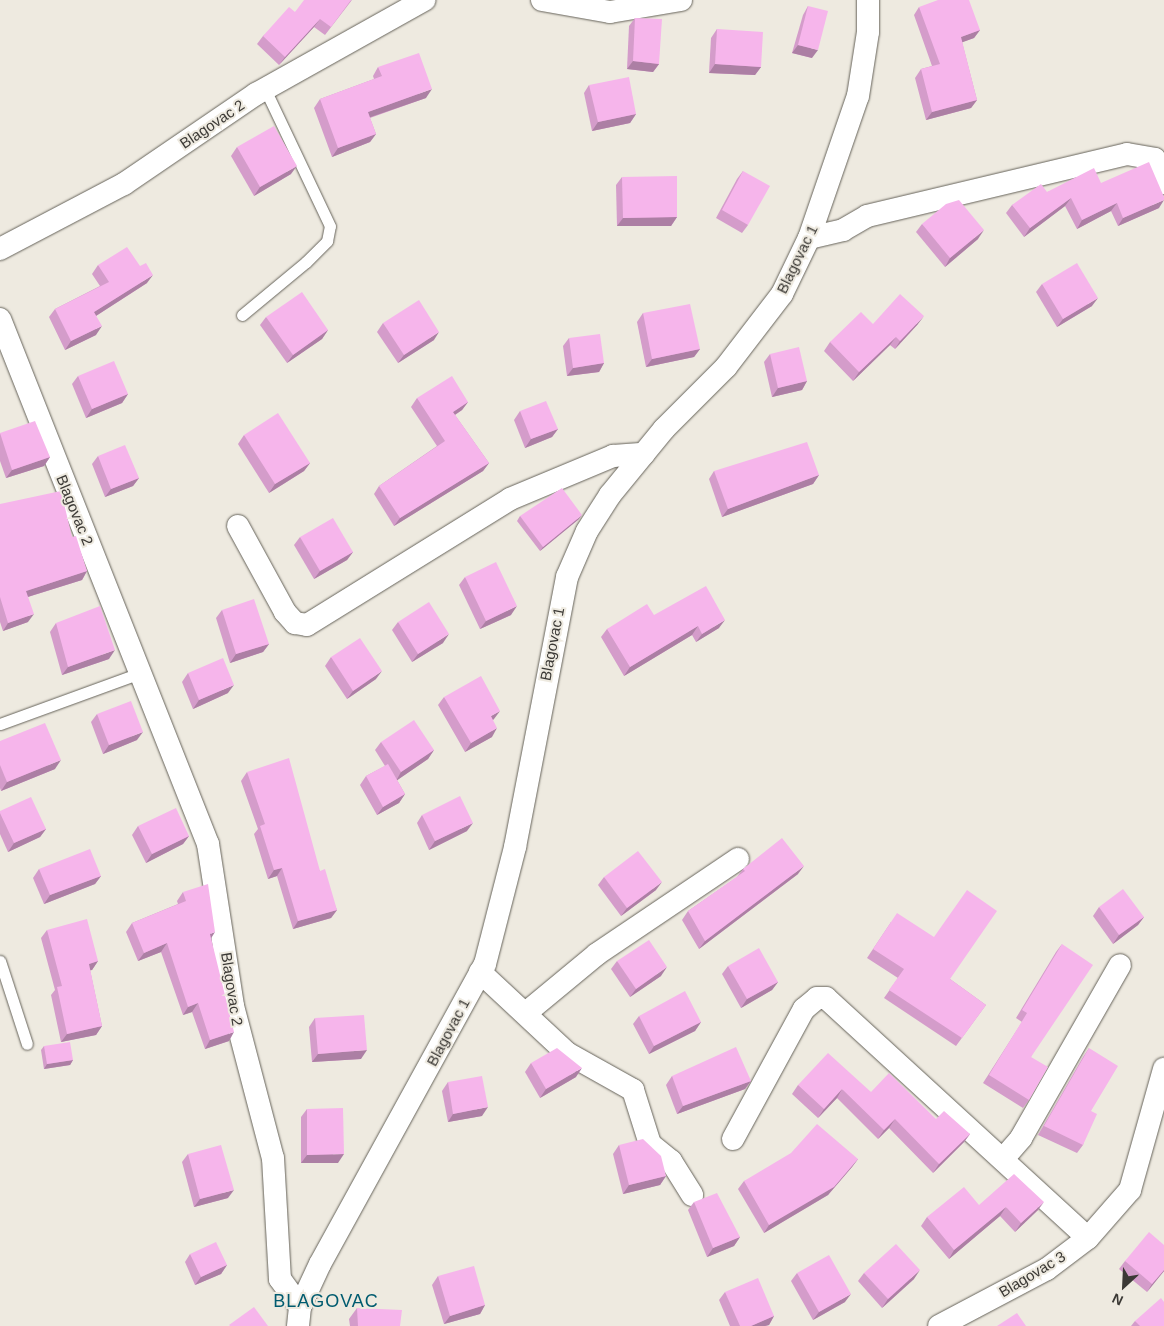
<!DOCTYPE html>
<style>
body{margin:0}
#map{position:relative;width:1164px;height:1326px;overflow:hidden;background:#eeeae0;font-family:Helvetica,sans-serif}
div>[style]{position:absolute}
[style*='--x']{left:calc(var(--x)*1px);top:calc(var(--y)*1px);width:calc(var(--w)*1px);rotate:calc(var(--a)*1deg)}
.roads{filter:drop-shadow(0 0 1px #66635a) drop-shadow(0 0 1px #66635a)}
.service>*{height:11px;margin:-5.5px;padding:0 5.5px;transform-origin:5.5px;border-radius:5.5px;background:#fff}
.minor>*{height:22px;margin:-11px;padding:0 11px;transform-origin:11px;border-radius:11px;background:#fff}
.wall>*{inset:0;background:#d49cca}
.shaded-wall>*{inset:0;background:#ac7fa4}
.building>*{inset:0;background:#f6b5eb}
span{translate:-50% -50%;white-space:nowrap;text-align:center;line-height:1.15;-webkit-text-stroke:4px #eeeae0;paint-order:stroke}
.street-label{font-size:15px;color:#3b3935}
.quarter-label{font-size:18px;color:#005b6f;letter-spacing:1px}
.north{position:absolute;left:1099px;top:1261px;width:50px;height:50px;-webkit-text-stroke:4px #eeeae0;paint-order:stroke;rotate:205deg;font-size:14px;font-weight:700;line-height:20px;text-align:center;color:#3b3935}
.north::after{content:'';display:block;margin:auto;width:18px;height:22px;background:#3b3935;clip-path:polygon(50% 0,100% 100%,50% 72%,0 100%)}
</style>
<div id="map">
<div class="roads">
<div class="service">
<div style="--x:242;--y:315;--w:83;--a:-39.6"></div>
<div style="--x:306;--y:262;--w:30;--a:-45"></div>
<div style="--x:327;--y:241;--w:15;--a:-79"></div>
<div style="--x:330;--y:226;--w:152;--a:-115.4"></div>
<div style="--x:0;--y:724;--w:149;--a:-20"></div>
<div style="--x:0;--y:961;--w:87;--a:72"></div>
</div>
<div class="minor">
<div style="--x:542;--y:0;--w:69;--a:10"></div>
<div style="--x:610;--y:12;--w:72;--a:-9.6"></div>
<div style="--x:809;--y:238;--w:35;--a:-13"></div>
<div style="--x:843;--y:230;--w:28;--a:-30"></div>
<div style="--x:867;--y:216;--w:267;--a:-13.4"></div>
<div style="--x:1127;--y:154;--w:28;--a:10"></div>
<div style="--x:1155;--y:159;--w:26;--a:69"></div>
<div style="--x:0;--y:249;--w:140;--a:-27.7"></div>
<div style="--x:124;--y:184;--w:160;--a:-34.3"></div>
<div style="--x:256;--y:94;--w:193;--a:-29.2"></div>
<div style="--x:0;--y:319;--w:565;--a:68.39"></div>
<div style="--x:208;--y:844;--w:164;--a:81.2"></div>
<div style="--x:233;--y:1006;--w:157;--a:75.3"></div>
<div style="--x:273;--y:1158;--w:121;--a:86.7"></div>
<div style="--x:280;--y:1279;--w:34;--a:54"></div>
<div style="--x:238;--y:526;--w:98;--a:61.3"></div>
<div style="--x:285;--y:612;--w:15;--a:48"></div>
<div style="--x:295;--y:623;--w:12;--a:9"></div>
<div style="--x:307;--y:625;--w:239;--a:-31.8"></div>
<div style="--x:510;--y:499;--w:112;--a:-22.7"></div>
<div style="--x:613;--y:456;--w:31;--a:-4"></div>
<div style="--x:480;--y:972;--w:119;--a:43"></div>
<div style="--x:567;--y:1053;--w:76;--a:29.3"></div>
<div style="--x:633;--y:1090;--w:57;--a:72.5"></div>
<div style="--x:650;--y:1144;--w:27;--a:39"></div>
<div style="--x:671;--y:1161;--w:40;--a:58"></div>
<div style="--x:527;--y:1012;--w:91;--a:-39.6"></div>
<div style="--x:597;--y:954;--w:170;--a:-34"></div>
<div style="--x:733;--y:1139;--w:148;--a:-61.4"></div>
<div style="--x:804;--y:1009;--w:17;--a:-40"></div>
<div style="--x:817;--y:998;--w:9;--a:0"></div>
<div style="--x:826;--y:998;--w:355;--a:42.5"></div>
<div style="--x:1003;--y:1159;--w:28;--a:-49"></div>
<div style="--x:1021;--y:1138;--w:199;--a:-60.2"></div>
<div style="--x:298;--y:1326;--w:19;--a:-84"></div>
<div style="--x:300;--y:1307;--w:47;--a:-65.1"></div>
<div style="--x:320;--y:1264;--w:342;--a:-61.2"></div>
<div style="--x:485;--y:964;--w:121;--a:-75.6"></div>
<div style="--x:515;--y:847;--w:275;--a:-79.1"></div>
<div style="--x:567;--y:577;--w:50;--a:-66.5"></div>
<div style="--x:587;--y:531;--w:43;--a:-57.4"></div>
<div style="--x:610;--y:495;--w:85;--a:-50.7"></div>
<div style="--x:664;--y:429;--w:88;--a:-45"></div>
<div style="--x:726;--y:367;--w:92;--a:-52.5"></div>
<div style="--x:782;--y:294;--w:62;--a:-64.3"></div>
<div style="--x:809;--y:238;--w:150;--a:-71"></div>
<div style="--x:858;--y:96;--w:65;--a:-81.1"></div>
<div style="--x:868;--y:32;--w:32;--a:-90"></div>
<div style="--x:939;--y:1326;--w:122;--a:-27.8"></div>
<div style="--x:1047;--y:1269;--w:51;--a:-37.1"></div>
<div style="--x:1088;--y:1238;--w:64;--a:-48.8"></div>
<div style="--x:1130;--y:1190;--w:126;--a:-74.3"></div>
</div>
</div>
<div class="wall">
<div style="clip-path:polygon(352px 0,325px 35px,314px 27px,279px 65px,257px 44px,263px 36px,295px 12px)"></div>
<div style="clip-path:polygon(808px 6px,812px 58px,792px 53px,803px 15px)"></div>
<div style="clip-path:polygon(919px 7px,980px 30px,974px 38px,962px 42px,977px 100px,971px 108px,926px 120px,915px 78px,921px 69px,932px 66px,914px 15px)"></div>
<div style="clip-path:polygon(635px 18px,659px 64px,653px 72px,627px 69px,629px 26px)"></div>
<div style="clip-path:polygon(717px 29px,761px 67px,755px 75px,709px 73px,711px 38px)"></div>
<div style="clip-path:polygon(378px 67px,426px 98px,370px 118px,376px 134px,370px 142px,332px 157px,314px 108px,320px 99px,374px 79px,373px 76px)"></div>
<div style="clip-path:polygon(589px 85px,636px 114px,630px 123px,592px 131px,584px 93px)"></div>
<div style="clip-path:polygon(237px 147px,291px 174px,254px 196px,231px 156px)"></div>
<div style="clip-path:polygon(743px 171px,748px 225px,742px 233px,716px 218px,737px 179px)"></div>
<div style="clip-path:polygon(622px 177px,677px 217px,671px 226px,617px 226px,616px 185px)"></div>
<div style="clip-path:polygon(1101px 183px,1159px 208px,1118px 226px,1111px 211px,1077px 229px,1065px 206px,1024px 237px,1006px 213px,1012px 205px,1047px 192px)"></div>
<div style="clip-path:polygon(922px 224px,978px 239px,945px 267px,916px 232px)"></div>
<div style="clip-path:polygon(98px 265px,147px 283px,96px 316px,96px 335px,65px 350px,49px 317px,55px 309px,100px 286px,92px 274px)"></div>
<div style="clip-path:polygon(1042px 284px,1092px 306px,1057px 327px,1036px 292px)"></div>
<div style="clip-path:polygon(643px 313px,700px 349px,694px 357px,646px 367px,637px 322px)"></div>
<div style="clip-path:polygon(266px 317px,328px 330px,322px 339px,287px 363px,260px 325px)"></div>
<div style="clip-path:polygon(383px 323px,434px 340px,398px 363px,377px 332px)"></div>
<div style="clip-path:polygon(873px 324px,918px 324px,895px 349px,890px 345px,853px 381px,824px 351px,830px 342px)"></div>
<div style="clip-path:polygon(569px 338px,604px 363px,599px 372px,567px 376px,563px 346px)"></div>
<div style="clip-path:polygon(770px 354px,807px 381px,802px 390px,772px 397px,764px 362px)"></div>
<div style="clip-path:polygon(78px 376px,128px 394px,122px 403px,86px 418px,72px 384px)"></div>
<div style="clip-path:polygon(417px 398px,468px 402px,462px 410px,455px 415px,489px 463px,483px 471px,394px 526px,374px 494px,379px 486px,437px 446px,411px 407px)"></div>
<div style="clip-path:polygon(520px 411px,558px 429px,552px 437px,525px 448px,514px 420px)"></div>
<div style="clip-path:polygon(0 433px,50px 457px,44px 466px,6px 478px,0 461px)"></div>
<div style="clip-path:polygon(244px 435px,310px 463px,304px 471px,269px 493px,238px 444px)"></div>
<div style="clip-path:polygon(98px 456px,139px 478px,133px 486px,105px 497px,92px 464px)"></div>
<div style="clip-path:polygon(714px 471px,819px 475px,813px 484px,722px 517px,709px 479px)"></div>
<div style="clip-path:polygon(0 504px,72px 537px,87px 571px,82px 580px,28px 597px,28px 622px,3px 631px,0 622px)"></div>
<div style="clip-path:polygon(520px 516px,579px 519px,540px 551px,517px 521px)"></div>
<div style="clip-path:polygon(300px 537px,353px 552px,347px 560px,314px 579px,294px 545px)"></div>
<div style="clip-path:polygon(465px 577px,511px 615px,480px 629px,459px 585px)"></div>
<div style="clip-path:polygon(222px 610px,269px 644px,263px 652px,230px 663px,216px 618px)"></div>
<div style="clip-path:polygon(654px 615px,719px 628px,696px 642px,692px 635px,624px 676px,601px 637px,607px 629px)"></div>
<div style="clip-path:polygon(398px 622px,443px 643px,412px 662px,392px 630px)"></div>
<div style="clip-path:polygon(56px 623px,109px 659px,62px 675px,50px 632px)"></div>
<div style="clip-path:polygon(331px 657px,376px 679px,347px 699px,325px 666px)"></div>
<div style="clip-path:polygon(188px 673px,228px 693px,193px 709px,182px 682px)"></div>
<div style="clip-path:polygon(444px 697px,494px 719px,493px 720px,492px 737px,465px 752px,438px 705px)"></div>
<div style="clip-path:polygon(97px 714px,137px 740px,103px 754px,91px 722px)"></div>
<div style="clip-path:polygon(0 741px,55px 769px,1px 791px,0 788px)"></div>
<div style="clip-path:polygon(381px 742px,434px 750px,428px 759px,397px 780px,405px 794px,399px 803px,377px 815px,360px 785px,366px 776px,385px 766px,375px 750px)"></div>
<div style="clip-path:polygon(247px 772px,320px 871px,337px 910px,331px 918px,293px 929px,277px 876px,268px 879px,254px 834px,258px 829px,241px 781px)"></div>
<div style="clip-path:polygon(0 811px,46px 829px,40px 837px,8px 852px,0 834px)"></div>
<div style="clip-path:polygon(422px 815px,467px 831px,429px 850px,417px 823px)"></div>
<div style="clip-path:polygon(138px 826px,189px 836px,183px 844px,146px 863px,132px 835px)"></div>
<div style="clip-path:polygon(39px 869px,101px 876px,95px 884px,44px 904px,33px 878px)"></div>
<div style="clip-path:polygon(743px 869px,798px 874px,699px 949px,682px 920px,688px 911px,737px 877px)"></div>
<div style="clip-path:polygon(604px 877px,656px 890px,621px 916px,598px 885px)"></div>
<div style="clip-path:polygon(183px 892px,211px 938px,229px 1041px,205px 1049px,192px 1012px,183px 1015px,161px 952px,138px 961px,126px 932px,132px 923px,178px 904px,177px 901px)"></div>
<div style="clip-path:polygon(1099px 907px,1144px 917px,1138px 925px,1113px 944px,1093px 916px)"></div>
<div style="clip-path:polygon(891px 922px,950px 979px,986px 1005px,956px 1046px,884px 998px,898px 978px,867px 958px)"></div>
<div style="clip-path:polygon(47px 930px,98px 961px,92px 970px,90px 970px,102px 1026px,96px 1035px,61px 1042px,51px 995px,55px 990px,41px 938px)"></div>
<div style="clip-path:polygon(1062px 944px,1031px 1057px,1029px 1100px,1023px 1108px,983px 1083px,1022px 1022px,1016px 1018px,1056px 952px)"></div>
<div style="clip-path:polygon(617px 961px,661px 976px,630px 997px,611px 969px)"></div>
<div style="clip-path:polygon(728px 966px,778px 982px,772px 990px,741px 1008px,722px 974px)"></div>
<div style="clip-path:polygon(639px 1016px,701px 1022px,695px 1031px,649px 1054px,633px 1024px)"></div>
<div style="clip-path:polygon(315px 1018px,361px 1059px,312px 1062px,309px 1027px)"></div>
<div style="clip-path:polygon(44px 1046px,73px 1060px,70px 1065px,44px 1069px,41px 1050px)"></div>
<div style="clip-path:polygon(1089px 1048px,1091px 1111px,1083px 1145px,1077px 1153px,1038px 1135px,1083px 1057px)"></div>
<div style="clip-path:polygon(531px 1063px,576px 1077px,540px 1098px,525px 1072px)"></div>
<div style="clip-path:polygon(672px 1076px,751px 1081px,745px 1089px,677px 1114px,666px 1085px)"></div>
<div style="clip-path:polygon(448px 1082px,482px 1116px,448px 1122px,442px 1091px)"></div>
<div style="clip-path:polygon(798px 1085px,871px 1092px,970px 1134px,964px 1142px,933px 1173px,889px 1128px,878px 1139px,837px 1098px,818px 1118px,792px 1094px)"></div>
<div style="clip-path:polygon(307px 1109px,338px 1163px,301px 1163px,301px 1117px)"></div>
<div style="clip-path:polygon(619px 1145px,666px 1176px,660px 1185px,623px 1194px,613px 1154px)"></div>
<div style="clip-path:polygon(188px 1154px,228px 1198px,194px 1207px,182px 1162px)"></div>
<div style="clip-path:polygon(858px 1159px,852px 1167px,828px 1195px,764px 1233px,738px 1189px,744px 1181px)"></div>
<div style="clip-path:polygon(694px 1202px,740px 1237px,734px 1246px,707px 1257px,688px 1210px)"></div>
<div style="clip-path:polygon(979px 1205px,1038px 1210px,1015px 1232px,1000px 1216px,949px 1259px,921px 1226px,927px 1217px)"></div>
<div style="clip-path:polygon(1164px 1245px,1164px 1271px,1147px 1292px,1119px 1269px,1125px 1261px)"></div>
<div style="clip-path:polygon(190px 1254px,227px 1265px,221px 1274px,195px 1285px,185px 1262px)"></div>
<div style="clip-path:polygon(797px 1273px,845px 1302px,813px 1320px,791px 1281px)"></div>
<div style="clip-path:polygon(864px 1273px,914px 1279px,882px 1308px,858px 1281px)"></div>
<div style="clip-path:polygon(438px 1276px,485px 1305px,480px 1314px,444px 1324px,432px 1285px)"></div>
<div style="clip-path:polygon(725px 1292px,774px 1316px,769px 1325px,765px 1326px,730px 1326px,719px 1300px)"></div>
<div style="clip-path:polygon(357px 1308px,400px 1326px,350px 1326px,349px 1319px)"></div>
<div style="clip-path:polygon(1135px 1321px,1164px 1326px,1131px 1326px)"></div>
</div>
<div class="shaded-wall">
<div style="clip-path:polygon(320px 19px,314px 27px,279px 65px,285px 57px)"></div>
<div style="clip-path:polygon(980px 30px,974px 38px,955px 45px,961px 37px)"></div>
<div style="clip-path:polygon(798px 45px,818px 50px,812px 58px,792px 53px)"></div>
<div style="clip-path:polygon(633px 61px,659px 64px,653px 72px,627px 69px)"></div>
<div style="clip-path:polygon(715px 64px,761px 67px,755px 75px,709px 73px)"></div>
<div style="clip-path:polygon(432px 89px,426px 98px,362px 120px,368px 112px)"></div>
<div style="clip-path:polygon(977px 100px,971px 108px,926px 120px,932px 112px)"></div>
<div style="clip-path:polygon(636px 114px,630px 123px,592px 131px,598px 122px)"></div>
<div style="clip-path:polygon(376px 134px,370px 142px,332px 157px,338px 148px)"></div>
<div style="clip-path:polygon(297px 166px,291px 174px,254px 196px,260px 187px)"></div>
<div style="clip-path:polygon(1071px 198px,1065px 206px,1024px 237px,1030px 228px)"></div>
<div style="clip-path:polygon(1164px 200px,1159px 208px,1118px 226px,1123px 218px)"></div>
<div style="clip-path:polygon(1117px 203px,1111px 211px,1077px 229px,1082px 220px)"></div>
<div style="clip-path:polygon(677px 217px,671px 226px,617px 226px,623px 218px)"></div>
<div style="clip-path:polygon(984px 230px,978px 239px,945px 267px,950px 258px)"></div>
<div style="clip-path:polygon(153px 275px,147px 283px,88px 321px,94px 312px)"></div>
<div style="clip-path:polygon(1098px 298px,1092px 306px,1057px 327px,1063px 319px)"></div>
<div style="clip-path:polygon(924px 316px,918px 324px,895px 349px,900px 341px)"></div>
<div style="clip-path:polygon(102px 326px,96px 335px,65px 350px,71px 341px)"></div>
<div style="clip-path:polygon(328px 330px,322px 339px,287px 363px,293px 355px)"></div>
<div style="clip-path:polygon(439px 332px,434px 340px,398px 363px,404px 355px)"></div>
<div style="clip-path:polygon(896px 337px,890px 345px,853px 381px,859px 372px)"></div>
<div style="clip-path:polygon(700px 349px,694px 357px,646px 367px,652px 359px)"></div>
<div style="clip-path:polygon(604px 363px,599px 372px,567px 376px,573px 368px)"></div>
<div style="clip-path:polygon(807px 381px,802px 390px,772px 397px,778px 388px)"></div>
<div style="clip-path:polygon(128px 394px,122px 403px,86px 418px,92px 409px)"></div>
<div style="clip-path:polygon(468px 402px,462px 410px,447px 420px,453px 412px)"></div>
<div style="clip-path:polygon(558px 429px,552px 437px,525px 448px,531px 439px)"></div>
<div style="clip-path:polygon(50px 457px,44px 466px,6px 478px,12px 470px)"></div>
<div style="clip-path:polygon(310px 463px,304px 471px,269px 493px,275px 484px)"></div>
<div style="clip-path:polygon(489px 463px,483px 471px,394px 526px,400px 518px)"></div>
<div style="clip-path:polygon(819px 475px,813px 484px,722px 517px,728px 509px)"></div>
<div style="clip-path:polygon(139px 478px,133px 486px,105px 497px,111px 489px)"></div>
<div style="clip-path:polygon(582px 515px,579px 519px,540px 551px,543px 547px)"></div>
<div style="clip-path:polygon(353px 552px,347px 560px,314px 579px,320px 571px)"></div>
<div style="clip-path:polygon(87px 571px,82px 580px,21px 599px,26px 591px)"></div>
<div style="clip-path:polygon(517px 606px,511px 615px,480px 629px,486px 621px)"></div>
<div style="clip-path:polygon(34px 614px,28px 622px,3px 631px,8px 623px)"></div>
<div style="clip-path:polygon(725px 620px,719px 628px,696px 642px,702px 634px)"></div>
<div style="clip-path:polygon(698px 626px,692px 635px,624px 676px,630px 667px)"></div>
<div style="clip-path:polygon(449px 634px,443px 643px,412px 662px,418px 654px)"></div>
<div style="clip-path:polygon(269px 644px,263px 652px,230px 663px,236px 654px)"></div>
<div style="clip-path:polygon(115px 650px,109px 659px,62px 675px,68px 667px)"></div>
<div style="clip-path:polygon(382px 671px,376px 679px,347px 699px,353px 691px)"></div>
<div style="clip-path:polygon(234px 685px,228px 693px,193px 709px,199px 700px)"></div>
<div style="clip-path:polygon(500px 711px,494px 719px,485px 725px,491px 716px)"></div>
<div style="clip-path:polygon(497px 728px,492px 737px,465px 752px,471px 743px)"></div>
<div style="clip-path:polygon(143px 732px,137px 740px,103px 754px,109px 745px)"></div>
<div style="clip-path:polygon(434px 750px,428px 759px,396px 781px,401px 772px)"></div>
<div style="clip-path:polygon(61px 760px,55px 769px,1px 791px,7px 782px)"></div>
<div style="clip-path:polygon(405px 794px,399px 803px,377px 815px,383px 807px)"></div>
<div style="clip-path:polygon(473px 823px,467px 831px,429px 850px,435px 841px)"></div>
<div style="clip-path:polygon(46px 829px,40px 837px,8px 852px,14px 843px)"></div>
<div style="clip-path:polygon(189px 836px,183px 844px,146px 863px,152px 854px)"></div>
<div style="clip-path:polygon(804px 866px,798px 874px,699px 949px,705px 941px)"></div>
<div style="clip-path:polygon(282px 868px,277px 876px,268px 879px,274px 870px)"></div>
<div style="clip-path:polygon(101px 876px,95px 884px,44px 904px,50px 895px)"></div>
<div style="clip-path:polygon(662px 882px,656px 890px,621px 916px,627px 908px)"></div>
<div style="clip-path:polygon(337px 910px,331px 918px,293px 929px,298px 921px)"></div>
<div style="clip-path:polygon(1144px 917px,1138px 925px,1113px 944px,1119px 935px)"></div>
<div style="clip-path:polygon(215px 932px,210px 940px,210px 934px)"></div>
<div style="clip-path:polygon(167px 943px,161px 952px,138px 961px,144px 953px)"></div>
<div style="clip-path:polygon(98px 961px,92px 970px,83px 972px,89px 964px)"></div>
<div style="clip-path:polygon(667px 967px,661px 976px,630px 997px,636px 989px)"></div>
<div style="clip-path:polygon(778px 982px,772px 990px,741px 1008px,747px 999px)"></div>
<div style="clip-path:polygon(198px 1003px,192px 1012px,183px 1015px,188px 1007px)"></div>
<div style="clip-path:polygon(701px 1022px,695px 1031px,649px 1054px,654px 1046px)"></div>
<div style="clip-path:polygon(102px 1026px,96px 1035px,61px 1042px,67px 1034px)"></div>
<div style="clip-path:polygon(234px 1032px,229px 1041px,205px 1049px,210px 1040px)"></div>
<div style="clip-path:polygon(367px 1050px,361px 1059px,312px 1062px,318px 1054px)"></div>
<div style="clip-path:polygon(73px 1060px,70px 1065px,44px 1069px,47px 1064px)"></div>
<div style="clip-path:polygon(582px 1068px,576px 1077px,540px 1098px,546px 1089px)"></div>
<div style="clip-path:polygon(751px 1081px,745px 1089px,677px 1114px,683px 1106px)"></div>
<div style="clip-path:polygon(842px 1089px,837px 1098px,818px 1118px,824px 1109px)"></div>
<div style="clip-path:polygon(488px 1107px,482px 1116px,448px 1122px,453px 1114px)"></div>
<div style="clip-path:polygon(895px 1119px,889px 1128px,878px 1139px,884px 1130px)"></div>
<div style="clip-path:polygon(970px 1134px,964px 1142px,933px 1173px,939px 1164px)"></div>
<div style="clip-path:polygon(344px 1154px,338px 1163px,301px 1163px,307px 1155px)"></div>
<div style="clip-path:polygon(858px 1159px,852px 1167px,828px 1195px,764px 1233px,769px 1225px)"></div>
<div style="clip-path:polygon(666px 1176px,660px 1185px,623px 1194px,629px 1185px)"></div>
<div style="clip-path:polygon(234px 1190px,228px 1198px,194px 1207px,200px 1199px)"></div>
<div style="clip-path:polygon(1044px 1202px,1038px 1210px,1015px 1232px,1021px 1223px)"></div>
<div style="clip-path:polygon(1006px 1207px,1000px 1216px,949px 1259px,954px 1250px)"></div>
<div style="clip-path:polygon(740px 1237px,734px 1246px,707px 1257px,713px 1248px)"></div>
<div style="clip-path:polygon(227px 1265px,221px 1274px,195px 1285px,201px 1277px)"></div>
<div style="clip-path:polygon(920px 1270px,914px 1279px,882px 1308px,888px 1299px)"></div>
<div style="clip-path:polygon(1164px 1270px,1164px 1271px,1147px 1292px,1152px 1284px)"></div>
<div style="clip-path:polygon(851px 1294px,845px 1302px,813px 1320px,819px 1312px)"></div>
<div style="clip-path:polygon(485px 1305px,480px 1314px,444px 1324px,450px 1316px)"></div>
<div style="clip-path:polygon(774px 1316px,769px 1325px,765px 1326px,751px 1326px)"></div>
</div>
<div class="building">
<div style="clip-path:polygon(304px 0,351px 0,331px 27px,320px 19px,285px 57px,263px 36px,289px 7px,295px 12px)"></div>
<div style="clip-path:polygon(938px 0,969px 0,980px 30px,961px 37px,977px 100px,932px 112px,921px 69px,940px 64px,919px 7px)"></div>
<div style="clip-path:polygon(808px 6px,828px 11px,818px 50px,798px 45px)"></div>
<div style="clip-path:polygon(635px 18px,662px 19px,659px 64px,633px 61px)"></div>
<div style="clip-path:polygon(717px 29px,763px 32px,761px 67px,715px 64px)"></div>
<div style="clip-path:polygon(419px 53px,432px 89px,368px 112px,376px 134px,338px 148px,320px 99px,382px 76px,378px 67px)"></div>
<div style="clip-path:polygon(629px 77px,636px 114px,598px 122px,589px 85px)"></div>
<div style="clip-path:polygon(274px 126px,297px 166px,260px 187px,237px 147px)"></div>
<div style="clip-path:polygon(1149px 162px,1164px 197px,1164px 200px,1123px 218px,1117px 203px,1082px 220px,1071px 198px,1030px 228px,1012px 205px,1041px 184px,1047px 192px,1094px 168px,1101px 183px)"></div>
<div style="clip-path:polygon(743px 171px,770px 186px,748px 225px,722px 210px)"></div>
<div style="clip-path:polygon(677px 176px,677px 217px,623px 218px,622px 177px)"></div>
<div style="clip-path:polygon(959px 200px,984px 230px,950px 258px,922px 224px,946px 204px)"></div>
<div style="clip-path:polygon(127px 247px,140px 266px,146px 263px,153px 275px,94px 312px,102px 326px,71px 341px,55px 309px,109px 282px,98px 265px)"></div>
<div style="clip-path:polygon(1077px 263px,1098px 298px,1063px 319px,1042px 284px)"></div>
<div style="clip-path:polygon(302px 292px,328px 330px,293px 355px,266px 317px)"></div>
<div style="clip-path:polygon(900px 294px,924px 316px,900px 341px,896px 337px,859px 372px,830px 342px,861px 312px,873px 324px)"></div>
<div style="clip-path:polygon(419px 300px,439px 332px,404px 355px,383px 323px)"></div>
<div style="clip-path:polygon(690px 304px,700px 349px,652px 359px,643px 313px)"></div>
<div style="clip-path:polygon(600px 334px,604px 363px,573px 368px,569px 338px)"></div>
<div style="clip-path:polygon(799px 347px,807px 381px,778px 388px,770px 354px)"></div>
<div style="clip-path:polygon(114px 361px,128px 394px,92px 409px,78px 376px)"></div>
<div style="clip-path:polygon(452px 376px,468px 402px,453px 412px,489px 463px,400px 518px,379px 486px,445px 441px,417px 398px)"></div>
<div style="clip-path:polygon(546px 401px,558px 429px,531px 439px,520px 411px)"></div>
<div style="clip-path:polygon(278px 413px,310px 463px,275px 484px,244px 435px)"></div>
<div style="clip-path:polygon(35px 421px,50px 457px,12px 470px,0 433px)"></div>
<div style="clip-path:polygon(807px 442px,819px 475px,728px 509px,714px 471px)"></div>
<div style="clip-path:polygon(125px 445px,139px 478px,111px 489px,98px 456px)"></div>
<div style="clip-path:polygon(562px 488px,582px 515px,543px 547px,520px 516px)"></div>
<div style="clip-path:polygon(61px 491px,72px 537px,76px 536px,87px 571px,26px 591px,34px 614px,8px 623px,0 597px,0 504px)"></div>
<div style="clip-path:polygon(333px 518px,353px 552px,320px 571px,300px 537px)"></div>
<div style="clip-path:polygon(496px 562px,517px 606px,486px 621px,465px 577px)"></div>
<div style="clip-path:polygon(706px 586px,725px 620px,702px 634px,698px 626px,630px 667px,607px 629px,647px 604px,654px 615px)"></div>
<div style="clip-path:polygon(254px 599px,269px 644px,236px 654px,222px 610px)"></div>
<div style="clip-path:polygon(429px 602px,449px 634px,418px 654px,398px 622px)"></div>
<div style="clip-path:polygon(100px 606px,115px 650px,68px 667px,56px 623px)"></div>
<div style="clip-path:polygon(360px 638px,382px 671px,353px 691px,331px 657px)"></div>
<div style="clip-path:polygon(223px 658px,234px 685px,199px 700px,188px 673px)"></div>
<div style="clip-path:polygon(481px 676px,500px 711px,491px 716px,497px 728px,471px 743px,444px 697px)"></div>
<div style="clip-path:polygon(131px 701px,143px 732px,109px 745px,97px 714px)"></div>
<div style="clip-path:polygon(414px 720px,434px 750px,401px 772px,381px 742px)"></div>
<div style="clip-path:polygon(45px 723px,61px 760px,7px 782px,0 765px,0 741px)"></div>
<div style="clip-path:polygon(289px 758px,320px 871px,325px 869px,337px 910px,298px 921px,282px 868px,274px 870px,260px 826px,265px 824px,247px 772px)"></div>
<div style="clip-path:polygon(388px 764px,405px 794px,383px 807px,366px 776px)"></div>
<div style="clip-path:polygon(460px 796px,473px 823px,435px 841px,422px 815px)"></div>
<div style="clip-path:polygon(31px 797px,46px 829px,14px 843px,0 813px,0 811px)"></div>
<div style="clip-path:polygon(176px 808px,189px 836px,152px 854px,138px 826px)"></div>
<div style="clip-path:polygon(782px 838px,804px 866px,705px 941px,688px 911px,745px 871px,743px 869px)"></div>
<div style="clip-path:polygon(90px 849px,101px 876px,50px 895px,39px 869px)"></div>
<div style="clip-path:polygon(638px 851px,662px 882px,627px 908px,604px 877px)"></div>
<div style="clip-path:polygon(208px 884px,215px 932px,210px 934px,234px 1032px,210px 1040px,198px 1003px,188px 1007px,167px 943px,144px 953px,132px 923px,186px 901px,183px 892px)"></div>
<div style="clip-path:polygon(1123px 889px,1144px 917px,1119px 935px,1099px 907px)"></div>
<div style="clip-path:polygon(967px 890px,997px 911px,950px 979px,986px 1005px,962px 1038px,889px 990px,904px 969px,873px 949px,897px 913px,934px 937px)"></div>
<div style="clip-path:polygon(87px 919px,98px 961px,89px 964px,102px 1026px,67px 1034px,57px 987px,62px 986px,47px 930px)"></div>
<div style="clip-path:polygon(649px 940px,667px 967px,636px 989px,617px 961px)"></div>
<div style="clip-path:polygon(1062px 944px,1093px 965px,1031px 1057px,1048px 1067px,1029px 1100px,989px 1075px,1027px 1013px,1022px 1010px)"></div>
<div style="clip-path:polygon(759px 948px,778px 982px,747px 999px,728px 966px)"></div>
<div style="clip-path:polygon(685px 991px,701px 1022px,654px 1046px,639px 1016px)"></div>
<div style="clip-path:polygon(364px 1015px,367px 1050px,318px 1054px,315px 1018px)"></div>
<div style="clip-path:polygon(70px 1042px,73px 1060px,47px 1064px,44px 1046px)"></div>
<div style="clip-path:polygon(736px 1047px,751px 1081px,683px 1106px,672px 1076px)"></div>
<div style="clip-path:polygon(557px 1048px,582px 1068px,546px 1089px,531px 1063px)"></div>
<div style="clip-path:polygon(1089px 1048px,1118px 1066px,1091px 1111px,1097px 1114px,1083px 1145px,1044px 1126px)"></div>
<div style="clip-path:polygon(828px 1053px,871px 1092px,889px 1073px,936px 1119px,944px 1111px,970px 1134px,939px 1164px,895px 1119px,884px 1130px,842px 1089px,824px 1109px,798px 1085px)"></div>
<div style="clip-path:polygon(482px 1076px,488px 1107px,453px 1114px,448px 1082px)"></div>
<div style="clip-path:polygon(343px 1108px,344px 1154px,307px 1155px,307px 1109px)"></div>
<div style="clip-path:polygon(817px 1124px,858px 1159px,834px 1187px,769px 1225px,744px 1181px,791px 1153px)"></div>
<div style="clip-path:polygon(643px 1139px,661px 1156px,666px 1176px,629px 1185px,619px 1145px)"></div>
<div style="clip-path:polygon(221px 1145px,234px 1190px,200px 1199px,188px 1154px)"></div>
<div style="clip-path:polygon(1014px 1174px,1044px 1202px,1021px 1223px,1006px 1207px,954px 1250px,927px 1217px,964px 1187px,979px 1205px)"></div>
<div style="clip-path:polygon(717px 1193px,740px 1237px,713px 1248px,694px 1202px)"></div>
<div style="clip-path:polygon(1149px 1232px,1164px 1245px,1164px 1270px,1152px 1284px,1125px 1261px)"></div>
<div style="clip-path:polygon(216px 1242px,227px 1265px,201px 1277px,190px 1254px)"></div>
<div style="clip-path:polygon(896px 1244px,920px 1270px,888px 1299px,864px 1273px)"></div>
<div style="clip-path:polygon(829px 1255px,851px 1294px,819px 1312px,797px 1273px)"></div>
<div style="clip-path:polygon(474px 1266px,485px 1305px,450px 1316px,438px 1276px)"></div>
<div style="clip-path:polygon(758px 1278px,774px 1316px,751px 1326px,740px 1326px,725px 1292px)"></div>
<div style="clip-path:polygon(1161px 1298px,1164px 1302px,1164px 1326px,1140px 1326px,1135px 1321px)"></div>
<div style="clip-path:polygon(254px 1307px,268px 1326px,230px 1326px,229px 1325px)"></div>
<div style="clip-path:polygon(357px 1308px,402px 1310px,400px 1326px,358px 1326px)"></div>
<div style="clip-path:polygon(1017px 1313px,1026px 1326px,997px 1326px)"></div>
</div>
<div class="street-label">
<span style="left:212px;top:124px;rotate:-34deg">Blagovac 2</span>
<span style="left:797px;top:259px;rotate:-64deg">Blagovac 1</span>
<span style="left:75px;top:510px;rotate:68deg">Blagovac 2</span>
<span style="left:552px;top:644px;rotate:-79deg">Blagovac 1</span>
<span style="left:232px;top:989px;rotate:81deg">Blagovac 2</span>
<span style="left:448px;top:1032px;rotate:-62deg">Blagovac 1</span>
<span style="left:1032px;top:1274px;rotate:-31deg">Blagovac 3</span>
</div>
<div class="quarter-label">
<span style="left:326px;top:1301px">BLAGOVAC</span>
</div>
<div class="north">N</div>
</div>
